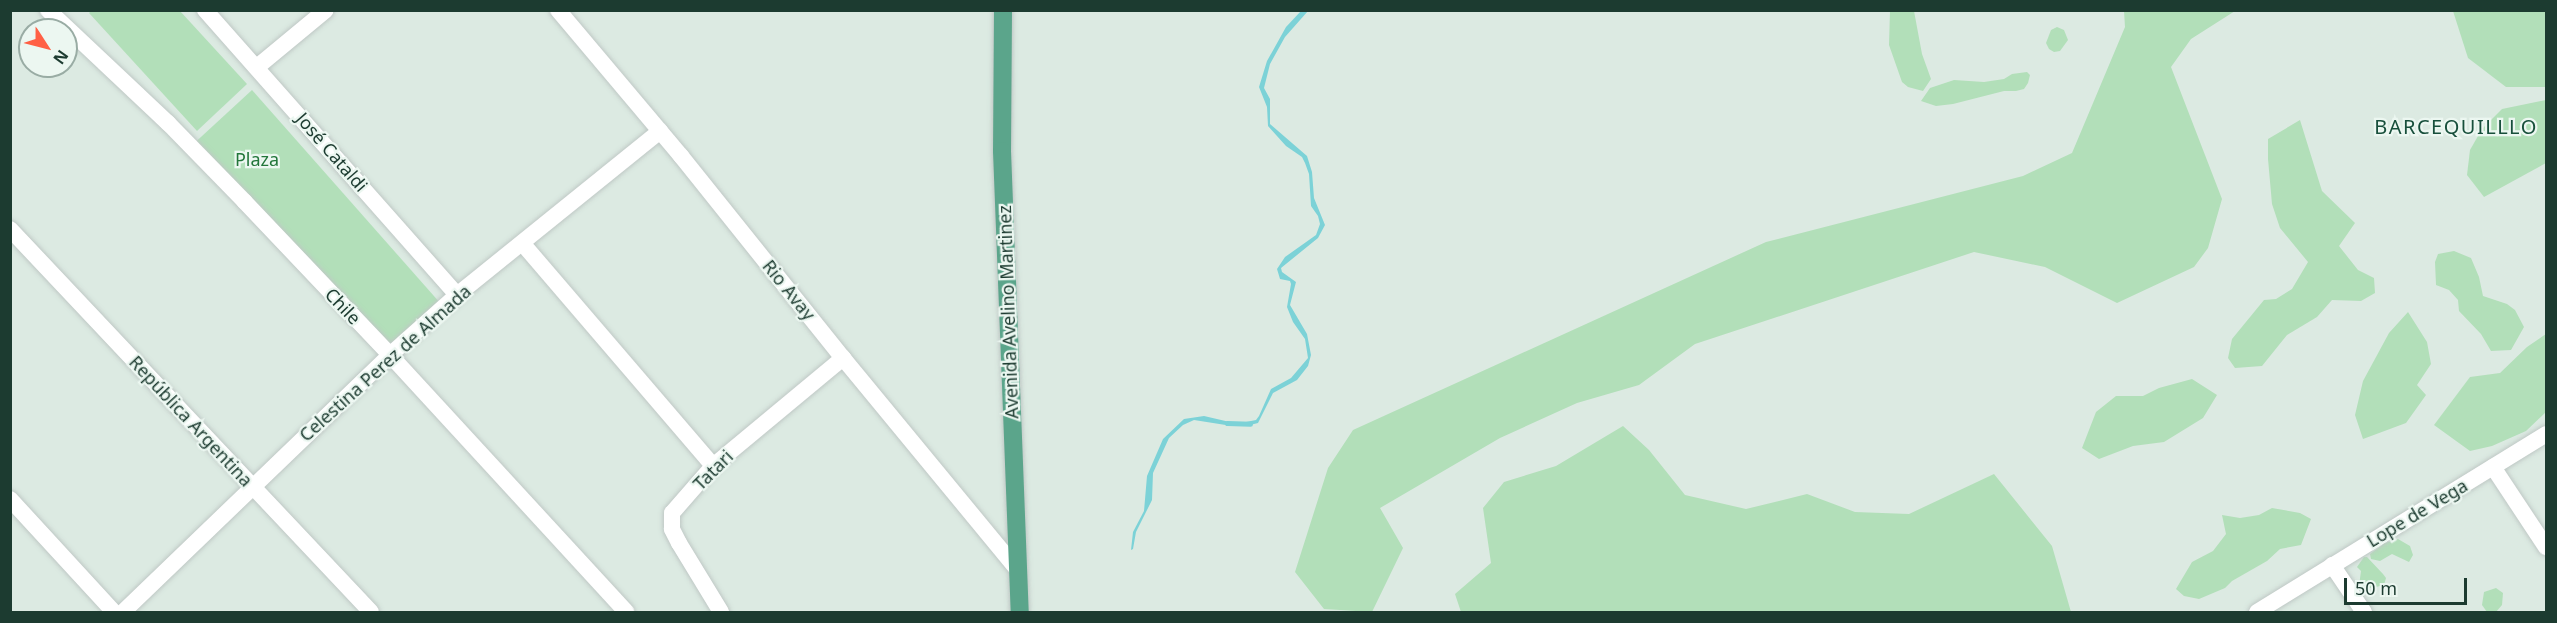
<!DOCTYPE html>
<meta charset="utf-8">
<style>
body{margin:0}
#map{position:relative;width:2557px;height:623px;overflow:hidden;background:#dceae2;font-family:"Noto Sans",sans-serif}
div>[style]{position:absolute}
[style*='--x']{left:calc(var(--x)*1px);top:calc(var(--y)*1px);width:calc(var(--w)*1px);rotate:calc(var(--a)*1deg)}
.green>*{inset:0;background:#b2dfb9}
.water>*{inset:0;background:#7cd2d7}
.stream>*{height:5px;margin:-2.5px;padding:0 2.5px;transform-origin:2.5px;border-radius:2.5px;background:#7cd2d7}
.roads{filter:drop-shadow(0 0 2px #bfc8c5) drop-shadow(0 0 2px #bfc8c5)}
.minor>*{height:16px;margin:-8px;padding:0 8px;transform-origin:8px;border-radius:8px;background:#fff}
.primary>*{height:18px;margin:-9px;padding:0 9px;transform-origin:9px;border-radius:9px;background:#5ba58b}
span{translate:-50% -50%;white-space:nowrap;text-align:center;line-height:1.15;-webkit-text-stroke:4.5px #ecf7f1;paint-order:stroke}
.street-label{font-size:18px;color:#1c3b30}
.park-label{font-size:18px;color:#22763a}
.neighbourhood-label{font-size:20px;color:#174f3b;letter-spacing:1.5px}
.frame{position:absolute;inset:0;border:12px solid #1c3b30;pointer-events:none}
.north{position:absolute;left:18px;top:18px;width:60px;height:60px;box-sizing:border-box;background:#ecf7f1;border:2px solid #99aca4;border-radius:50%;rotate:126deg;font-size:16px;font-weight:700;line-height:24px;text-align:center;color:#1c3b30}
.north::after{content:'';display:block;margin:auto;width:21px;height:27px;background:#ff6045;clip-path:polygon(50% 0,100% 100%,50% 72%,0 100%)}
.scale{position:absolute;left:2344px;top:578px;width:123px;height:27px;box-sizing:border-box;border:3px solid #1c3b30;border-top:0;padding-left:8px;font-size:18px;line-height:21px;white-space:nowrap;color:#1c3b30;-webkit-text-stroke:4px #ecf7f1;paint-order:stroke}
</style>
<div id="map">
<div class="green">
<div style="clip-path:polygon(91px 11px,180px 11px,247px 84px,197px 131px,89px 13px)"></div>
<div style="clip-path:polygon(1890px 11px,1914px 11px,1922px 54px,1931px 79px,1923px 91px,1908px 87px,1902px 82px,1889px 45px)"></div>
<div style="clip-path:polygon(2124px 11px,2235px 11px,2191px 39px,2171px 67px,2222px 199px,2208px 248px,2194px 267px,2117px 303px,2045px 267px,1974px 252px,1695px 344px,1639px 385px,1577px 403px,1500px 438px,1380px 508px,1403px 548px,1372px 612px,1324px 609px,1295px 572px,1328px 468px,1353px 430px,1766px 242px,2023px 176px,2072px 153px,2125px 27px)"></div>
<div style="clip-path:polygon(2453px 11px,2546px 11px,2546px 87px,2506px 87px,2468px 58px)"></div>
<div style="clip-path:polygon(2057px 27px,2064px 30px,2068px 40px,2060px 51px,2054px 52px,2049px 49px,2046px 43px,2051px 30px)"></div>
<div style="clip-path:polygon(2027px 72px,2030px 75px,2028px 83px,2024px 89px,2016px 91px,2004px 91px,1953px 104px,1936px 106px,1921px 101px,1930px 88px,1954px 80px,1984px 82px,2004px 79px,2012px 74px)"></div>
<div style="clip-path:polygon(252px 90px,441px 304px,386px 356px,189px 148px)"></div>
<div style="clip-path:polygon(2546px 100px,2546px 163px,2484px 197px,2467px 175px,2470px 150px,2482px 129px,2502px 109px)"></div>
<div style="clip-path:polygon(2300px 120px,2322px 191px,2355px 223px,2339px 246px,2358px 270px,2374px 278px,2375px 293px,2361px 301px,2332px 300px,2317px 317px,2287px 335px,2262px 366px,2235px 368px,2228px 358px,2232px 339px,2264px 300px,2276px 299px,2292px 289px,2308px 262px,2280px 228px,2272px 204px,2268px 159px,2268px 139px)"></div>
<div style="clip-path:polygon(2454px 251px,2471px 258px,2479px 277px,2483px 296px,2507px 304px,2515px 310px,2524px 327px,2511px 350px,2491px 351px,2481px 334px,2459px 311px,2458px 300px,2449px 290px,2436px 285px,2435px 262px,2438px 254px)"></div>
<div style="clip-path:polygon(2408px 312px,2427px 342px,2431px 364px,2417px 385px,2426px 395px,2406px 423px,2363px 439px,2355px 415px,2363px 381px,2389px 333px)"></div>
<div style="clip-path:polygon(2546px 334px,2546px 412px,2526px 431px,2492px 446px,2470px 451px,2434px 425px,2470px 377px,2500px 373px,2527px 347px)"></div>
<div style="clip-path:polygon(2192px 379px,2217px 395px,2203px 418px,2164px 442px,2133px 446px,2099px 459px,2082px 448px,2096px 412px,2116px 396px,2143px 396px,2159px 388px)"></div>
<div style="clip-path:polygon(1623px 426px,1649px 450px,1685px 495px,1746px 509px,1807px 494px,1855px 512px,1909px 514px,1994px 474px,2052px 546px,2071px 612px,1461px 612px,1455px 594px,1491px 563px,1483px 508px,1504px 482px,1556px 466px)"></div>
<div style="clip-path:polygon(2272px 508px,2300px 513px,2311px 519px,2301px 545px,2280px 549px,2267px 561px,2232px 581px,2225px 588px,2199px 599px,2184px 596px,2176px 589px,2192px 562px,2213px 551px,2226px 534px,2222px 515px,2240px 518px,2259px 515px)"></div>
<div style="clip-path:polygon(2398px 539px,2410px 546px,2413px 555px,2409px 562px,2392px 554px,2380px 561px,2371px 559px,2370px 554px,2385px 543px)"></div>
<div style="clip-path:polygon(2364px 557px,2367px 557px,2383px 574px,2386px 578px,2384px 585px,2372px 588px,2359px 586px,2361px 571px,2357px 567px)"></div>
<div style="clip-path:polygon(2496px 588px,2503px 593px,2502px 605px,2496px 612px,2487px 612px,2482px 605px,2484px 592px)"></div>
</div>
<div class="water">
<div style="clip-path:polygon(1301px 11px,1308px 11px,1285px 37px,1270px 64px,1264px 88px,1270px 99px,1270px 124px,1307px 156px,1312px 172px,1314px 198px,1325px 225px,1318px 238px,1281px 268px,1282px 272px,1296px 282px,1290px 305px,1307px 334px,1311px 355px,1308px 366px,1297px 380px,1273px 393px,1258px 423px,1246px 426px,1246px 422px,1256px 420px,1259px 416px,1271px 389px,1291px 378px,1308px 358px,1305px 339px,1293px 322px,1287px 307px,1291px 284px,1290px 281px,1280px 279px,1277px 269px,1285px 257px,1316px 235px,1320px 224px,1318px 216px,1311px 206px,1309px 174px,1305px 163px,1302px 157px,1286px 146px,1268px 126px,1267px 107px,1259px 87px,1267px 61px,1286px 27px)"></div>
<div style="clip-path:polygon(1204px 416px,1234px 423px,1232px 426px,1194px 420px,1183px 425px,1169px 438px,1153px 473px,1152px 500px,1136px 532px,1133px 549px,1131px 550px,1133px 532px,1144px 511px,1147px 476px,1163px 439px,1184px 419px)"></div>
</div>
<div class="stream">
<div style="--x:1227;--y:423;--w:23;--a:2"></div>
</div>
<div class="roads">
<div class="minor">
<div style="--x:48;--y:10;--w:165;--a:43.3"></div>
<div style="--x:168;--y:123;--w:109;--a:45.7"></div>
<div style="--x:244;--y:201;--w:212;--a:46.5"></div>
<div style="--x:390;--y:355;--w:349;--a:47.4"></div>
<div style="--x:205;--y:10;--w:380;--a:48.5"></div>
<div style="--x:558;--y:10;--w:191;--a:49.9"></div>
<div style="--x:681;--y:156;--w:259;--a:51.3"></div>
<div style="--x:843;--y:358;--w:275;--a:50.5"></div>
<div style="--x:257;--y:67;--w:89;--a:-39.6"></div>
<div style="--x:10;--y:229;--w:526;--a:46.69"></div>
<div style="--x:523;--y:244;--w:292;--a:49.4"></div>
<div style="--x:2493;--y:467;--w:96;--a:56.5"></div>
<div style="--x:10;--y:499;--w:154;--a:47.4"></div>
<div style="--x:2332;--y:565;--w:57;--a:55.8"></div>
<div style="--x:123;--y:612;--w:371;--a:-43.9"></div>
<div style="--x:390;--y:355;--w:90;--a:-41.8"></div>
<div style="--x:457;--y:295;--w:261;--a:-38.9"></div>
<div style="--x:721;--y:612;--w:81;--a:-121.3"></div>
<div style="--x:679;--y:543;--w:16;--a:-117"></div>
<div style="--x:672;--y:529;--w:16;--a:-90"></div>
<div style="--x:672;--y:513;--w:62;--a:-48.9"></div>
<div style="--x:713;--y:466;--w:169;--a:-39.7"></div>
<div style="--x:2257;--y:612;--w:339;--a:-31.6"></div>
</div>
<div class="primary">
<div style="--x:1003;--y:10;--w:141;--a:90.4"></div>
<div style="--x:1002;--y:151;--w:461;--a:87.8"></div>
</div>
</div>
<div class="street-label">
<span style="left:332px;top:152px;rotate:49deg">José Cataldi</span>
<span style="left:789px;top:290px;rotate:51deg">Rio Avay</span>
<span style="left:343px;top:306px;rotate:46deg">Chile</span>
<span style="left:1008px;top:312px;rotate:-92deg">Avenida Avelino Martinez</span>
<span style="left:385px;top:363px;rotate:-42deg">Celestina Perez de Almada</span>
<span style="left:191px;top:421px;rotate:47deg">República Argentina</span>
<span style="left:713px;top:470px;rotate:-45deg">Tatari</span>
<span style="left:2417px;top:513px;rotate:-31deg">Lope de Vega</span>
</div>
<div class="park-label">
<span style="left:257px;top:159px">Plaza</span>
</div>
<div class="neighbourhood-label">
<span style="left:2456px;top:126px">BARCEQUILLLO</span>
</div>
<div class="frame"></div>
<div class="north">N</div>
<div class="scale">50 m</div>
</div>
